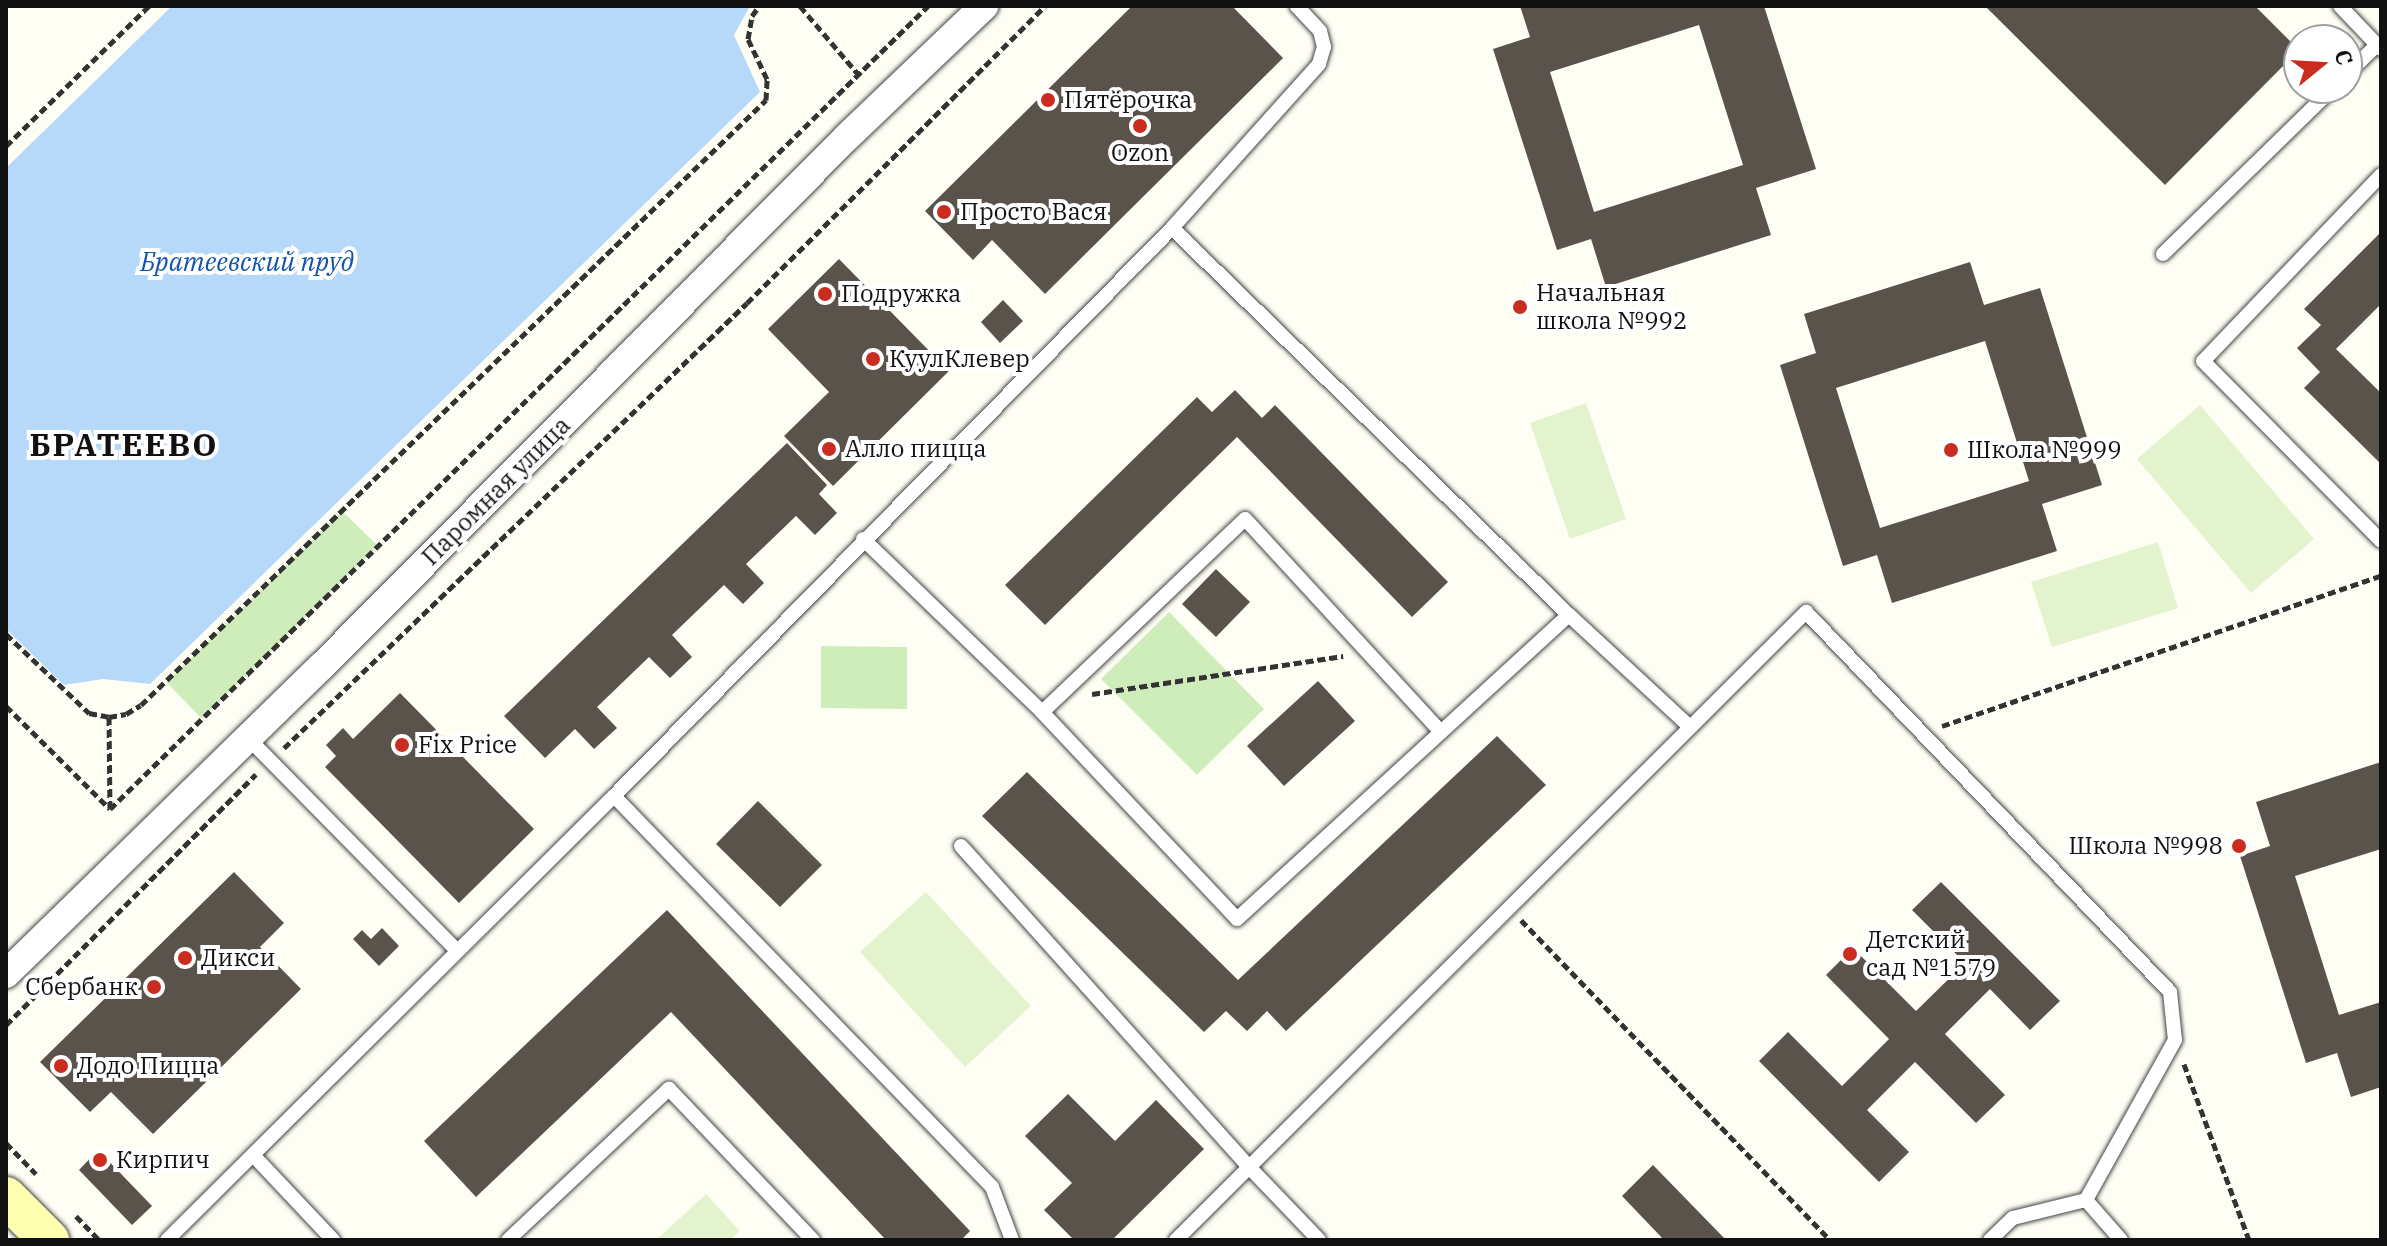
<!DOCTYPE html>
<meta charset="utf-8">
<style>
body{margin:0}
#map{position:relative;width:2387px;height:1246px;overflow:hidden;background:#fffef5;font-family:"IBM Plex Serif",serif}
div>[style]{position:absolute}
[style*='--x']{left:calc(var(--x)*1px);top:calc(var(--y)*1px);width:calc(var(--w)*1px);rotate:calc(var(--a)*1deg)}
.green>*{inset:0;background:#cfedbb}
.pitch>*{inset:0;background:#e2f3cd}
.water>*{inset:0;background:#b6d8f9}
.building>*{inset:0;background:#5a534c}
.path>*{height:5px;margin-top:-2.5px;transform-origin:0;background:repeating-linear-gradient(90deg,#333 0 8px,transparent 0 12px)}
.roads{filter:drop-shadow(0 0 2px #444) drop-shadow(0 0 2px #444)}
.lane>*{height:14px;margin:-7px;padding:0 7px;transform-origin:7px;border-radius:7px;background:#fff}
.street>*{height:28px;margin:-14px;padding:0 14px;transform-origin:14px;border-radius:14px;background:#fff}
.secondary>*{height:40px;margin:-20px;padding:0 20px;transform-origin:20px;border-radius:20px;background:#feffb0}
.dots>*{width:22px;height:22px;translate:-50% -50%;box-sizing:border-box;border:4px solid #fff;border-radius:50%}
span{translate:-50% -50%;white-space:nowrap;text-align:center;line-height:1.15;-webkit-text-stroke:8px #fff;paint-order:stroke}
.poi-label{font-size:24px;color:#111}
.left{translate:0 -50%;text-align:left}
.right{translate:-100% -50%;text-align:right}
.street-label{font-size:24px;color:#111}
.water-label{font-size:26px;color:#1255ab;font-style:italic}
.district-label{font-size:32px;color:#111;font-weight:700;letter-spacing:2px}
.frame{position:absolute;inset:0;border:8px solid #111;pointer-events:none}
.north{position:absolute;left:2283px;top:24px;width:80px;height:80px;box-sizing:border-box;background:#fff;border:2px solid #a0a0a0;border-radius:50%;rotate:72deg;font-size:22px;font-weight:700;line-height:32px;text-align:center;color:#111}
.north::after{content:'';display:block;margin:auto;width:28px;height:36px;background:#ca2d20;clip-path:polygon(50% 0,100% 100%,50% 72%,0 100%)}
</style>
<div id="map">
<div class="green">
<div style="clip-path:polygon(342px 511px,378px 546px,202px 719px,166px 682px)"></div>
<div style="clip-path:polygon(1169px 612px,1264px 709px,1197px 775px,1101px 679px)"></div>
<div style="clip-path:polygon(821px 646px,907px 647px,907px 709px,821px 708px)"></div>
</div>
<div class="pitch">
<div style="clip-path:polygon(1586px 403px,1626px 519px,1570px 539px,1530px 423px)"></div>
<div style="clip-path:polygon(2200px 405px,2314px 539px,2251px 593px,2137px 459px)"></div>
<div style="clip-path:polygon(2158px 542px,2178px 608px,2052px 647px,2031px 582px)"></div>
<div style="clip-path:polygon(926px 892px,1031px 1006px,965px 1067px,860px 952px)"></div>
<div style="clip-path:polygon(706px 1194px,740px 1231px,730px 1240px,656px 1240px)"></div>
</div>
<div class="water">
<div style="clip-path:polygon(172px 6px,750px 6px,734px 35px,760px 92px,150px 684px,103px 679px,64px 685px,6px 629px,6px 168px)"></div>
</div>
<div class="building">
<div style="clip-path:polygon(1132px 6px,1232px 6px,1283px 58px,1045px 294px,992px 240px,973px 260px,925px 211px)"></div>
<div style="clip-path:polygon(evenodd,1520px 6px,1764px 6px,1816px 169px,1756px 188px,1771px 235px,1606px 287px,1591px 239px,1557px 250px,1493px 49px,1530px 37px,1520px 6px,1699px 25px,1743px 165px,1594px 212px,1550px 72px,1699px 25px)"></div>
<div style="clip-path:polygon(1985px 6px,2255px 6px,2299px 50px,2165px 185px)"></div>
<div style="clip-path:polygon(2381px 232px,2381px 304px,2336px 349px,2381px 393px,2381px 464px,2304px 388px,2320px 372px,2297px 348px,2321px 325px,2304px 309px)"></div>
<div style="clip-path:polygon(839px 259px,949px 371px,833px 486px,784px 436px,829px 392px,768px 329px)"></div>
<div style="clip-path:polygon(evenodd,1970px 262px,1984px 305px,2040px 288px,2102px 485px,2042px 504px,2057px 551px,1892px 603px,1877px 555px,1843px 566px,1780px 365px,1816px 353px,1804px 314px,1970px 262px,1985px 341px,2029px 481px,1880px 528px,1836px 388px,1985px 341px)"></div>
<div style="clip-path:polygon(1003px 300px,1023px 321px,1000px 343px,981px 322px)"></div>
<div style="clip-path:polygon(1235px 390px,1262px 418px,1275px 405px,1448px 582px,1412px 617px,1237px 437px,1045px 625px,1005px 585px,1197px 397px,1212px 412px)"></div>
<div style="clip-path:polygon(787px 443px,827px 485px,819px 494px,837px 513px,815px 535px,796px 516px,746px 564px,764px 583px,743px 604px,724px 585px,672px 635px,692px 657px,670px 678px,649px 657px,597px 707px,617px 728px,594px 749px,575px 729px,545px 758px,504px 716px)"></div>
<div style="clip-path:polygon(1216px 569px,1250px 602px,1216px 637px,1182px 604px)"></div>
<div style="clip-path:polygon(1318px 681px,1355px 721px,1284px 786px,1247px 746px)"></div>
<div style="clip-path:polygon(400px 693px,534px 829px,459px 903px,325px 767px,336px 756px,326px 745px,343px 728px,353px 739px)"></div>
<div style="clip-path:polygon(1497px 736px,1546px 785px,1286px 1031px,1267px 1011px,1247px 1031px,1226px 1011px,1204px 1032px,982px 816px,1027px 772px,1238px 980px)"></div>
<div style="clip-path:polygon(2381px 762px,2381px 849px,2295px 876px,2339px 1015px,2381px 1002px,2381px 1087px,2351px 1097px,2337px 1053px,2306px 1063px,2240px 856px,2270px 846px,2256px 802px)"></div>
<div style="clip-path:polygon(758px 801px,822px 865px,780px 907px,716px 844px)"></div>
<div style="clip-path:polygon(234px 872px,284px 923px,260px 947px,301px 989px,153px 1134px,111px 1092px,90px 1112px,40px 1062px)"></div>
<div style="clip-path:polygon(1941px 882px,2060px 1001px,2030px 1030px,1990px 989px,1945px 1034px,2005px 1095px,1976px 1123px,1915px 1062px,1867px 1110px,1909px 1152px,1879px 1182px,1759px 1061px,1788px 1032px,1842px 1086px,1889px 1039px,1826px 975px,1853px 948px,1916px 1011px,1965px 963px,1912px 910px)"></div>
<div style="clip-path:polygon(667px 910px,970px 1231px,961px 1240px,886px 1240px,671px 1012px,476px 1197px,424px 1141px)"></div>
<div style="clip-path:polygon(382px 928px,399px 946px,379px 966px,353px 939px,362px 930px,371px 939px)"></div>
<div style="clip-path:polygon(1068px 1094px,1115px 1141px,1156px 1100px,1204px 1149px,1112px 1240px,1074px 1240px,1044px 1210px,1072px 1183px,1025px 1136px)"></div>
<div style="clip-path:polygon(98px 1150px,152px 1206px,132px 1225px,79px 1170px)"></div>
<div style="clip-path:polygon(1653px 1165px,1726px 1240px,1664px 1240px,1622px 1196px)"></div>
</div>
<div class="path">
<div style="--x:800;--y:6;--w:89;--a:49.5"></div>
<div style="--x:6;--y:146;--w:200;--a:-44.4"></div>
<div style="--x:6;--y:634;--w:115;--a:43.6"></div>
<div style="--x:89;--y:713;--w:20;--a:11"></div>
<div style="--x:109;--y:717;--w:17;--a:-10"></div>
<div style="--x:126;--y:714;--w:17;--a:-31"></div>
<div style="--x:141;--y:705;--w:870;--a:-44.07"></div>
<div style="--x:766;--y:100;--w:21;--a:-87"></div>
<div style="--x:767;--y:79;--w:44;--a:-115.4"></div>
<div style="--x:748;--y:39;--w:23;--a:-80"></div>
<div style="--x:752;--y:16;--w:12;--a:-55"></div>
<div style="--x:1092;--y:694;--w:254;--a:-8.6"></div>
<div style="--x:6;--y:706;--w:146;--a:44.7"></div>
<div style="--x:109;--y:717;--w:91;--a:89.4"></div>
<div style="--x:1942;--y:726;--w:464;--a:-18.9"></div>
<div style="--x:284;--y:748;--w:642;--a:-43.86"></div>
<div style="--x:747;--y:303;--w:421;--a:-44.9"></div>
<div style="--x:110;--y:809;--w:1146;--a:-44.47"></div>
<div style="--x:1521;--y:920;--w:445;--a:46"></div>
<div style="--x:6;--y:1025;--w:354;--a:-45.1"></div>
<div style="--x:2184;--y:1064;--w:188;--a:69.7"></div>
<div style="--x:6;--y:1143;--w:43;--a:45.9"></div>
<div style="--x:76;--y:1216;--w:33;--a:46"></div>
</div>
<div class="roads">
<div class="lane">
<div style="--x:2340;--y:6;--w:59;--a:46.4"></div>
<div style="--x:2347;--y:74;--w:42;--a:-44"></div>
<div style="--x:2381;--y:175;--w:257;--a:133.7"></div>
<div style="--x:2203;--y:361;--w:253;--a:45.3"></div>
<div style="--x:1172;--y:228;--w:220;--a:-48.1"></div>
<div style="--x:1319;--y:64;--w:18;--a:-74"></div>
<div style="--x:1324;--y:47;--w:16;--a:-104"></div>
<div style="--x:1320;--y:31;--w:34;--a:-133"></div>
<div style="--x:2163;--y:254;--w:238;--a:-44.3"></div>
<div style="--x:863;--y:539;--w:249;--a:44"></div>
<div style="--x:1441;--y:732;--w:289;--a:-132.6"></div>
<div style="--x:1245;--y:519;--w:280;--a:136.4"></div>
<div style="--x:1042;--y:712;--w:284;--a:46.7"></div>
<div style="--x:1237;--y:919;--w:450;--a:-42.5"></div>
<div style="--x:247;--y:737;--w:300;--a:45.5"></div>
<div style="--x:614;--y:796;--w:544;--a:45.97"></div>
<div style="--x:992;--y:1187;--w:57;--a:69.3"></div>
<div style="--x:961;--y:846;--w:431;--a:48.1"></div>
<div style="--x:1249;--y:1167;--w:101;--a:46.2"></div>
<div style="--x:253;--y:1155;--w:117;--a:46.7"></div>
<div style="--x:167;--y:1240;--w:630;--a:-44.81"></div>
<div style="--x:614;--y:796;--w:796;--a:-45.51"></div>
<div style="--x:1172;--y:228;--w:554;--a:44.27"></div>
<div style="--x:1569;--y:615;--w:165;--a:42.8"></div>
<div style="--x:508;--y:1240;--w:221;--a:-43.2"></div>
<div style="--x:669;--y:1089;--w:209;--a:46.4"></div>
<div style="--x:1176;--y:1240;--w:890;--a:-44.91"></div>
<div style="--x:1806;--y:612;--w:526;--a:46.23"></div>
<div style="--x:2170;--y:992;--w:48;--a:84.1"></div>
<div style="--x:2175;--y:1040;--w:183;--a:119.1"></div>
<div style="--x:1990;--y:1240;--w:32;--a:-44"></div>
<div style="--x:2013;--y:1218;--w:75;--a:-13.9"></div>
<div style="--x:2086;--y:1200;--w:53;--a:48.8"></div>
</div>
<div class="street">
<div style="--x:6;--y:974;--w:441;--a:-44.3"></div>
<div style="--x:322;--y:666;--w:745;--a:-45.22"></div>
<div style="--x:847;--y:137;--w:190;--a:-43.7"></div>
</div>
<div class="secondary">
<div style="--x:6;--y:1197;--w:61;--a:45"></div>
</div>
</div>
<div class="dots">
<div style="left:1048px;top:100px;background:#ca2d20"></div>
<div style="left:1140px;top:126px;background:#ca2d20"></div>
<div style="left:944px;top:212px;background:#ca2d20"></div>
<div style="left:825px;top:294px;background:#ca2d20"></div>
<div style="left:1520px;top:307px;background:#ca2d20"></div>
<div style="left:873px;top:359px;background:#ca2d20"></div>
<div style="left:829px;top:449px;background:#ca2d20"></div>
<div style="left:1951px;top:450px;background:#ca2d20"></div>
<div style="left:402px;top:745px;background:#ca2d20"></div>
<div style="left:2239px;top:846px;background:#ca2d20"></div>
<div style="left:1850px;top:954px;background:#ca2d20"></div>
<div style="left:185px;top:958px;background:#ca2d20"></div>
<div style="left:154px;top:987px;background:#ca2d20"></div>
<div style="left:61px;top:1066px;background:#ca2d20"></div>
<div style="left:100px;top:1160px;background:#ca2d20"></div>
</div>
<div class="poi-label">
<span class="left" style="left:1064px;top:100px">Пятёрочка</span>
<span style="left:1140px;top:153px">Ozon</span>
<span class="left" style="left:960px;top:212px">Просто Вася</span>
<span class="left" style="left:1536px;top:307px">Начальная<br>школа №992</span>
<span class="left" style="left:841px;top:294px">Подружка</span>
<span class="left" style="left:889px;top:359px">КуулКлевер</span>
<span class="left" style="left:845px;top:449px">Алло пицца</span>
<span class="left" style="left:1967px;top:450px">Школа №999</span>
<span class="left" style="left:418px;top:745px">Fix Price</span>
<span class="right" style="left:2223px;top:846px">Школа №998</span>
<span class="left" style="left:1866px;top:954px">Детский<br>сад №1579</span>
<span class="left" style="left:201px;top:958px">Дикси</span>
<span class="right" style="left:138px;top:987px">Сбербанк</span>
<span class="left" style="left:77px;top:1066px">Додо Пицца</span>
<span class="left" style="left:116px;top:1160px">Кирпич</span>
</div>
<div class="street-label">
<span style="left:496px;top:491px;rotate:-45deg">Паромная улица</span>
</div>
<div class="water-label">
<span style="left:247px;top:262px">Братеевский пруд</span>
</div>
<div class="district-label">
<span style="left:124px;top:444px">БРАТЕЕВО</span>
</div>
<div class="frame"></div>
<div class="north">С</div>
</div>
